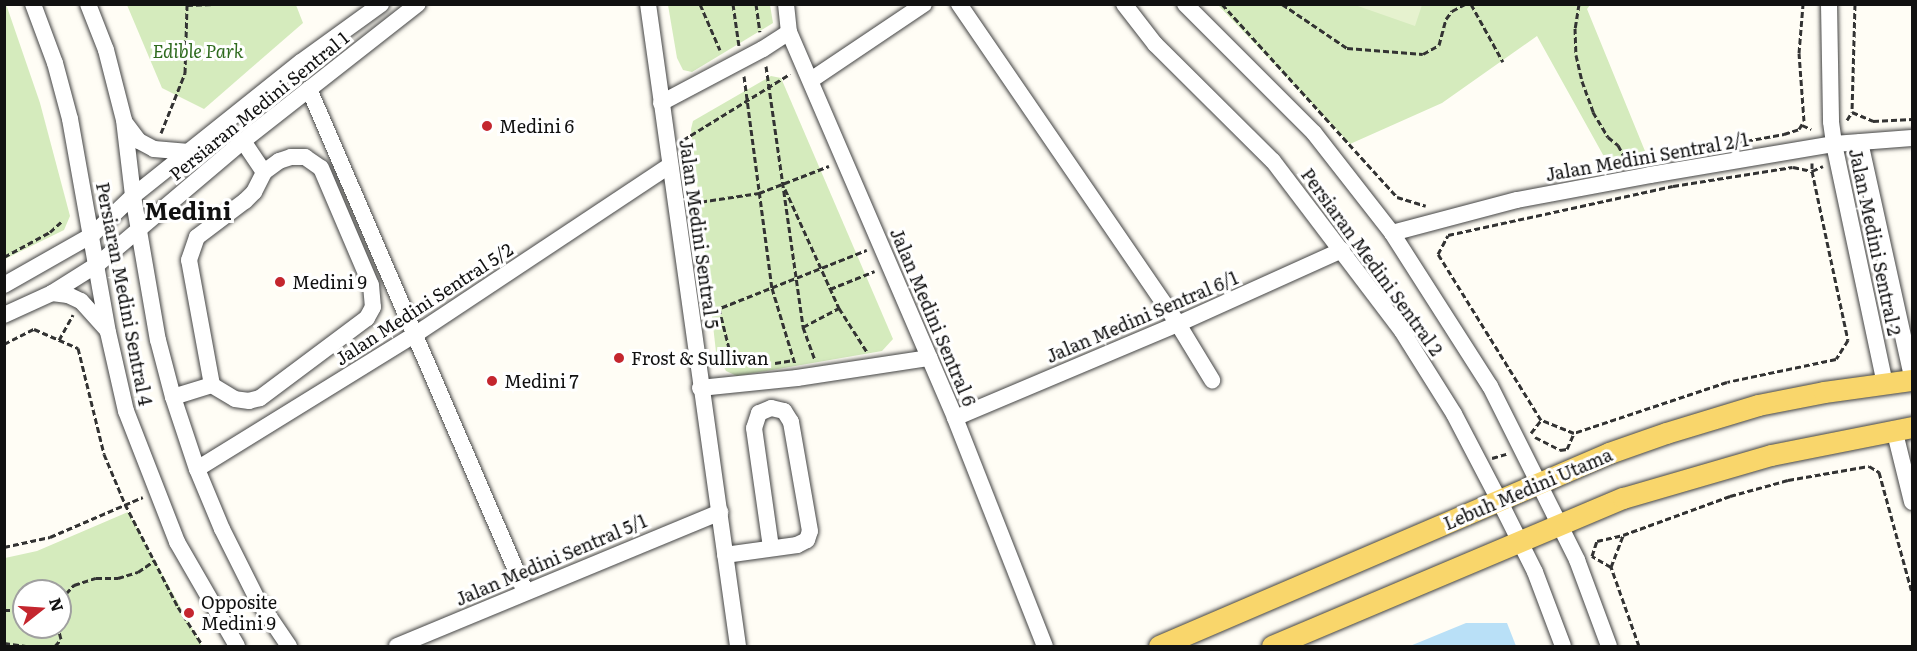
<!DOCTYPE html>
<style>
body{margin:0}
#map{position:relative;width:1917px;height:651px;overflow:hidden;background:#fffdf5;font-family:Literata,serif}
div>[style]{position:absolute}
[style*='--x']{left:calc(var(--x)*1px);top:calc(var(--y)*1px);width:calc(var(--w)*1px);rotate:calc(var(--a)*1deg)}
.green>*{inset:0;background:#d5ebbd}
.pitch>*{inset:0;background:#e6f2cf}
.water>*{inset:0;background:#b9e0f7}
.path>*{height:3px;margin-top:-1.5px;transform-origin:0;background:repeating-linear-gradient(90deg,#333 0 6px,transparent 0 9px)}
.roads{filter:drop-shadow(0 0 2px #444) drop-shadow(0 0 2px #444)}
.minor>*{height:16px;margin:-8px;padding:0 8px;transform-origin:8px;border-radius:8px;background:#fff}
.major>*{height:21px;margin:-10.5px;padding:0 10.5px;transform-origin:10.5px;border-radius:10.5px;background:#f9d66b}
.dots>*{width:16px;height:16px;translate:-50% -50%;box-sizing:border-box;border:3px solid #fff;border-radius:50%}
span{translate:-50% -50%;white-space:nowrap;text-align:center;line-height:1.15;-webkit-text-stroke:6px #fff;paint-order:stroke}
.park-label{font-size:18px;color:#2f6b1f;font-style:italic}
.street-label{font-size:18px;color:#111}
.poi-label{font-size:18px;color:#111}
.left{translate:0 -50%;text-align:left}
.district-label{font-size:24px;color:#111;font-weight:700}
.frame{position:absolute;inset:0;border:6px solid #111;pointer-events:none}
.north{position:absolute;left:12px;top:579px;width:60px;height:60px;box-sizing:border-box;background:#fff;border:2px solid #a0a0a0;border-radius:50%;rotate:73deg;font-size:16px;font-weight:700;line-height:24px;text-align:center;color:#111}
.north::after{content:'';display:block;margin:auto;width:21px;height:27px;background:#c4262e;clip-path:polygon(50% 0,100% 100%,50% 72%,0 100%)}
</style>
<div id="map">
<div class="green">
<div style="clip-path:polygon(6px 4px,40px 103px,70px 216px,64px 230px,5px 259px)"></div>
<div style="clip-path:polygon(127px 5px,296px 5px,303px 23px,204px 109px,162px 88px)"></div>
<div style="clip-path:polygon(668px 5px,770px 5px,773px 23px,692px 72px,683px 70px,677px 58px)"></div>
<div style="clip-path:polygon(1218px 5px,1590px 5px,1587px 9px,1647px 156px,1607px 162px,1537px 36px,1442px 103px,1350px 144px)"></div>
<div style="clip-path:polygon(771px 76px,781px 78px,893px 339px,882px 351px,737px 376px,726px 371px,716px 352px,691px 129px,693px 121px)"></div>
<div style="clip-path:polygon(evenodd,128px 512px,202px 646px,5px 646px,5px 558px,37px 551px,128px 512px,24px 591px,60px 591px,60px 627px,24px 627px,24px 591px)"></div>
</div>
<div class="pitch">
<div style="clip-path:polygon(1355px 5px,1422px 5px,1415px 26px)"></div>
</div>
<div class="water">
<div style="clip-path:polygon(1466px 623px,1507px 623px,1516px 646px,1410px 646px)"></div>
</div>
<div class="path">
<div style="--x:700;--y:4;--w:50;--a:66.5"></div>
<div style="--x:733;--y:4;--w:42;--a:81.9"></div>
<div style="--x:756;--y:4;--w:28;--a:82"></div>
<div style="--x:1222;--y:4;--w:261;--a:47.8"></div>
<div style="--x:1397;--y:197;--w:30;--a:17"></div>
<div style="--x:1282;--y:4;--w:78;--a:34.1"></div>
<div style="--x:1347;--y:48;--w:76;--a:4.5"></div>
<div style="--x:1423;--y:54;--w:18;--a:-29"></div>
<div style="--x:1439;--y:45;--w:27;--a:-75"></div>
<div style="--x:1446;--y:19;--w:10;--a:-53"></div>
<div style="--x:1452;--y:11;--w:15;--a:-28"></div>
<div style="--x:1471;--y:4;--w:66;--a:61.1"></div>
<div style="--x:1579;--y:4;--w:24;--a:99"></div>
<div style="--x:1575;--y:28;--w:27;--a:88"></div>
<div style="--x:1576;--y:55;--w:27;--a:77"></div>
<div style="--x:1582;--y:81;--w:33;--a:70"></div>
<div style="--x:1593;--y:112;--w:29;--a:59"></div>
<div style="--x:1608;--y:137;--w:13;--a:39"></div>
<div style="--x:1618;--y:145;--w:19;--a:62"></div>
<div style="--x:1627;--y:162;--w:4;--a:-14"></div>
<div style="--x:1855;--y:4;--w:108;--a:91.6"></div>
<div style="--x:1852;--y:112;--w:23;--a:23"></div>
<div style="--x:1873;--y:121;--w:39;--a:-3"></div>
<div style="--x:4;--y:5;--w:1;--a:-45"></div>
<div style="--x:187;--y:5;--w:34;--a:-2"></div>
<div style="--x:766;--y:66;--w:264;--a:81.9"></div>
<div style="--x:803;--y:327;--w:35;--a:70"></div>
<div style="--x:744;--y:76;--w:214;--a:82.5"></div>
<div style="--x:772;--y:288;--w:79;--a:73.2"></div>
<div style="--x:1847;--y:120;--w:9;--a:-58"></div>
<div style="--x:1802;--y:125;--w:10;--a:24"></div>
<div style="--x:161;--y:133;--w:65;--a:-68.2"></div>
<div style="--x:185;--y:73;--w:69;--a:-88.3"></div>
<div style="--x:683;--y:140;--w:126;--a:-31.7"></div>
<div style="--x:1729;--y:144;--w:56;--a:-10.3"></div>
<div style="--x:1784;--y:134;--w:16;--a:-18"></div>
<div style="--x:1799;--y:129;--w:9;--a:-58"></div>
<div style="--x:1804;--y:121;--w:68;--a:-94.2"></div>
<div style="--x:1799;--y:53;--w:49;--a:-85.3"></div>
<div style="--x:1812;--y:163;--w:8;--a:90"></div>
<div style="--x:1812;--y:171;--w:12;--a:-24"></div>
<div style="--x:1793;--y:167;--w:19;--a:12"></div>
<div style="--x:1812;--y:171;--w:173;--a:78"></div>
<div style="--x:1848;--y:340;--w:22;--a:122"></div>
<div style="--x:1836;--y:359;--w:111;--a:168.1"></div>
<div style="--x:1727;--y:382;--w:161;--a:161.6"></div>
<div style="--x:1574;--y:433;--w:35;--a:-158"></div>
<div style="--x:1541;--y:420;--w:195;--a:-121.8"></div>
<div style="--x:1438;--y:254;--w:21;--a:-62"></div>
<div style="--x:1448;--y:235;--w:230;--a:-12.3"></div>
<div style="--x:1673;--y:186;--w:121;--a:-9"></div>
<div style="--x:785;--y:189;--w:131;--a:65.6"></div>
<div style="--x:839;--y:308;--w:52;--a:57.5"></div>
<div style="--x:692;--y:203;--w:68;--a:-8.5"></div>
<div style="--x:759;--y:193;--w:75;--a:-21.1"></div>
<div style="--x:4;--y:257;--w:52;--a:-28.5"></div>
<div style="--x:50;--y:232;--w:15;--a:-42"></div>
<div style="--x:830;--y:289;--w:48;--a:-21.8"></div>
<div style="--x:719;--y:308;--w:62;--a:76"></div>
<div style="--x:705;--y:314;--w:174;--a:-21.6"></div>
<div style="--x:803;--y:327;--w:41;--a:-27.8"></div>
<div style="--x:59;--y:340;--w:29;--a:-61"></div>
<div style="--x:4;--y:344;--w:34;--a:-27"></div>
<div style="--x:34;--y:329;--w:48;--a:23.4"></div>
<div style="--x:78;--y:348;--w:109;--a:76.2"></div>
<div style="--x:104;--y:454;--w:54;--a:67.2"></div>
<div style="--x:125;--y:504;--w:116;--a:62.8"></div>
<div style="--x:178;--y:607;--w:46;--a:57.3"></div>
<div style="--x:775;--y:363;--w:19;--a:-9"></div>
<div style="--x:1531;--y:433;--w:16;--a:-52"></div>
<div style="--x:1535;--y:437;--w:28;--a:27"></div>
<div style="--x:1560;--y:450;--w:7;--a:-8"></div>
<div style="--x:1567;--y:449;--w:17;--a:-66"></div>
<div style="--x:1492;--y:458;--w:15;--a:-16"></div>
<div style="--x:4;--y:547;--w:47;--a:-12.3"></div>
<div style="--x:50;--y:537;--w:101;--a:-23.3"></div>
<div style="--x:1611;--y:567;--w:22;--a:-150"></div>
<div style="--x:1592;--y:556;--w:16;--a:-72"></div>
<div style="--x:1597;--y:541;--w:27;--a:-13"></div>
<div style="--x:60;--y:600;--w:21;--a:-47"></div>
<div style="--x:74;--y:585;--w:23;--a:-18"></div>
<div style="--x:96;--y:578;--w:22;--a:0"></div>
<div style="--x:118;--y:578;--w:21;--a:-17"></div>
<div style="--x:138;--y:572;--w:21;--a:-35"></div>
<div style="--x:4;--y:610;--w:20;--a:0"></div>
<div style="--x:4;--y:643;--w:22;--a:8"></div>
<div style="--x:55;--y:646;--w:9;--a:-49"></div>
<div style="--x:61;--y:639;--w:12;--a:-104"></div>
<div style="--x:1639;--y:646;--w:84;--a:-109.5"></div>
<div style="--x:1611;--y:567;--w:34;--a:-69"></div>
<div style="--x:1623;--y:535;--w:114;--a:-20"></div>
<div style="--x:1730;--y:496;--w:60;--a:-15.4"></div>
<div style="--x:1788;--y:480;--w:82;--a:-9.8"></div>
<div style="--x:1869;--y:466;--w:12;--a:31"></div>
<div style="--x:1879;--y:472;--w:125;--a:74.7"></div>
</div>
<div class="roads">
<div class="minor">
<div style="--x:33;--y:4;--w:63;--a:69.6"></div>
<div style="--x:55;--y:63;--w:58;--a:75"></div>
<div style="--x:70;--y:119;--w:216;--a:79.9"></div>
<div style="--x:108;--y:332;--w:81;--a:77.2"></div>
<div style="--x:126;--y:411;--w:141;--a:68.7"></div>
<div style="--x:177;--y:542;--w:120;--a:60"></div>
<div style="--x:88;--y:4;--w:49;--a:68.6"></div>
<div style="--x:106;--y:50;--w:72;--a:75.6"></div>
<div style="--x:124;--y:120;--w:77;--a:83.2"></div>
<div style="--x:133;--y:196;--w:146;--a:80.2"></div>
<div style="--x:158;--y:340;--w:59;--a:75.3"></div>
<div style="--x:173;--y:397;--w:76;--a:71.6"></div>
<div style="--x:197;--y:469;--w:65;--a:67.4"></div>
<div style="--x:222;--y:529;--w:78;--a:63.4"></div>
<div style="--x:257;--y:599;--w:57;--a:55.8"></div>
<div style="--x:648;--y:4;--w:648;--a:82.02"></div>
<div style="--x:786;--y:4;--w:28;--a:84"></div>
<div style="--x:789;--y:32;--w:420;--a:66.7"></div>
<div style="--x:955;--y:418;--w:245;--a:68.5"></div>
<div style="--x:959;--y:4;--w:388;--a:55.6"></div>
<div style="--x:1178;--y:324;--w:66;--a:58.7"></div>
<div style="--x:1124;--y:4;--w:51;--a:52.2"></div>
<div style="--x:1155;--y:44;--w:166;--a:44.8"></div>
<div style="--x:1273;--y:161;--w:213;--a:52.8"></div>
<div style="--x:1402;--y:331;--w:98;--a:57.9"></div>
<div style="--x:1454;--y:414;--w:99;--a:62.4"></div>
<div style="--x:1500;--y:502;--w:78;--a:63.4"></div>
<div style="--x:1535;--y:572;--w:79;--a:69.3"></div>
<div style="--x:1185;--y:4;--w:182;--a:45"></div>
<div style="--x:1314;--y:133;--w:127;--a:52"></div>
<div style="--x:1392;--y:233;--w:182;--a:57.4"></div>
<div style="--x:1490;--y:386;--w:195;--a:63.4"></div>
<div style="--x:1577;--y:560;--w:92;--a:69.6"></div>
<div style="--x:1829;--y:4;--w:118;--a:89"></div>
<div style="--x:1831;--y:122;--w:22;--a:82"></div>
<div style="--x:1834;--y:144;--w:244;--a:78"></div>
<div style="--x:811;--y:80;--w:136;--a:-33.9"></div>
<div style="--x:309;--y:89;--w:546;--a:66.72"></div>
<div style="--x:661;--y:103;--w:115;--a:-27.9"></div>
<div style="--x:763;--y:49;--w:31;--a:-33"></div>
<div style="--x:126;--y:124;--w:21;--a:53"></div>
<div style="--x:139;--y:141;--w:17;--a:28"></div>
<div style="--x:154;--y:149;--w:35;--a:5"></div>
<div style="--x:243;--y:141;--w:37;--a:56"></div>
<div style="--x:1860;--y:142;--w:241;--a:77.5"></div>
<div style="--x:291;--y:157;--w:14;--a:0"></div>
<div style="--x:305;--y:157;--w:19;--a:35"></div>
<div style="--x:321;--y:168;--w:127;--a:66.9"></div>
<div style="--x:371;--y:285;--w:22;--a:85"></div>
<div style="--x:373;--y:307;--w:13;--a:119"></div>
<div style="--x:367;--y:318;--w:134;--a:143.2"></div>
<div style="--x:260;--y:398;--w:11;--a:165"></div>
<div style="--x:249;--y:401;--w:14;--a:-172"></div>
<div style="--x:235;--y:399;--w:27;--a:-149"></div>
<div style="--x:212;--y:385;--w:127;--a:-100.4"></div>
<div style="--x:189;--y:260;--w:24;--a:-71"></div>
<div style="--x:197;--y:237;--w:60;--a:-36.9"></div>
<div style="--x:245;--y:201;--w:13;--a:-45"></div>
<div style="--x:254;--y:192;--w:22;--a:-63"></div>
<div style="--x:264;--y:172;--w:19;--a:-36"></div>
<div style="--x:279;--y:161;--w:13;--a:-18"></div>
<div style="--x:1392;--y:233;--w:129;--a:-14.8"></div>
<div style="--x:1517;--y:200;--w:135;--a:-10.6"></div>
<div style="--x:1650;--y:175;--w:187;--a:-9.6"></div>
<div style="--x:1834;--y:144;--w:78;--a:-4.4"></div>
<div style="--x:4;--y:285;--w:101;--a:-29.6"></div>
<div style="--x:92;--y:235;--w:57;--a:-43.6"></div>
<div style="--x:133;--y:196;--w:215;--a:-38.6"></div>
<div style="--x:301;--y:62;--w:99;--a:-35.9"></div>
<div style="--x:52;--y:293;--w:16;--a:7"></div>
<div style="--x:68;--y:295;--w:14;--a:25"></div>
<div style="--x:81;--y:301;--w:38;--a:48"></div>
<div style="--x:4;--y:315;--w:53;--a:-24.6"></div>
<div style="--x:52;--y:293;--w:54;--a:-32.2"></div>
<div style="--x:98;--y:264;--w:190;--a:-40.3"></div>
<div style="--x:243;--y:141;--w:222;--a:-38.1"></div>
<div style="--x:700;--y:388;--w:98;--a:-5.9"></div>
<div style="--x:797;--y:378;--w:134;--a:-8.6"></div>
<div style="--x:173;--y:397;--w:41;--a:-17.1"></div>
<div style="--x:955;--y:418;--w:242;--a:-22.9"></div>
<div style="--x:1178;--y:324;--w:180;--a:-24.3"></div>
<div style="--x:1894;--y:429;--w:75;--a:76.1"></div>
<div style="--x:197;--y:469;--w:257;--a:-31.7"></div>
<div style="--x:416;--y:334;--w:305;--a:-33.6"></div>
<div style="--x:725;--y:555;--w:73;--a:-7.9"></div>
<div style="--x:797;--y:545;--w:11;--a:-27"></div>
<div style="--x:807;--y:540;--w:9;--a:-72"></div>
<div style="--x:810;--y:531;--w:111;--a:-99.9"></div>
<div style="--x:791;--y:422;--w:13;--a:-122"></div>
<div style="--x:784;--y:411;--w:13;--a:-167"></div>
<div style="--x:771;--y:408;--w:13;--a:157"></div>
<div style="--x:759;--y:413;--w:16;--a:108"></div>
<div style="--x:754;--y:428;--w:121;--a:81.9"></div>
<div style="--x:397;--y:646;--w:350;--a:-22.5"></div>
</div>
<div class="major">
<div style="--x:1159;--y:646;--w:490;--a:-23.2"></div>
<div style="--x:1609;--y:453;--w:60;--a:-19.3"></div>
<div style="--x:1666;--y:433;--w:96;--a:-16.9"></div>
<div style="--x:1758;--y:405;--w:67;--a:-11.1"></div>
<div style="--x:1824;--y:392;--w:89;--a:-7.8"></div>
<div style="--x:1272;--y:646;--w:381;--a:-22.9"></div>
<div style="--x:1623;--y:498;--w:154;--a:-16.2"></div>
<div style="--x:1771;--y:455;--w:144;--a:-11.2"></div>
</div>
</div>
<div class="dots">
<div style="left:487px;top:126px;background:#c4262e"></div>
<div style="left:280px;top:282px;background:#c4262e"></div>
<div style="left:619px;top:358px;background:#c4262e"></div>
<div style="left:492px;top:381px;background:#c4262e"></div>
<div style="left:189px;top:613px;background:#c4262e"></div>
</div>
<div class="park-label">
<span style="left:198px;top:51px">Edible Park</span>
</div>
<div class="street-label">
<span style="left:259px;top:106px;rotate:-39deg">Persiaran Medini Sentral 1</span>
<span style="left:1647px;top:157px;rotate:-10deg">Jalan Medini Sentral 2/1</span>
<span style="left:699px;top:234px;rotate:82deg">Jalan Medini Sentral 5</span>
<span style="left:1875px;top:242px;rotate:78deg">Jalan Medini Sentral 2</span>
<span style="left:1372px;top:262px;rotate:54deg">Persiaran Medini Sentral 2</span>
<span style="left:124px;top:294px;rotate:79deg">Persiaran Medini Sentral 4</span>
<span style="left:424px;top:304px;rotate:-33deg">Jalan Medini Sentral 5/2</span>
<span style="left:933px;top:317px;rotate:67deg">Jalan Medini Sentral 6</span>
<span style="left:1142px;top:317px;rotate:-23deg">Jalan Medini Sentral 6/1</span>
<span style="left:1528px;top:489px;rotate:-23deg">Lebuh Medini Utama</span>
<span style="left:551px;top:560px;rotate:-23deg">Jalan Medini Sentral 5/1</span>
</div>
<div class="poi-label">
<span class="left" style="left:499px;top:126px">Medini 6</span>
<span class="left" style="left:292px;top:282px">Medini 9</span>
<span class="left" style="left:631px;top:358px">Frost &amp; Sullivan</span>
<span class="left" style="left:504px;top:381px">Medini 7</span>
<span class="left" style="left:201px;top:613px">Opposite<br>Medini 9</span>
</div>
<div class="district-label">
<span style="left:188px;top:210px">Medini</span>
</div>
<div class="frame"></div>
<div class="north">N</div>
</div>
